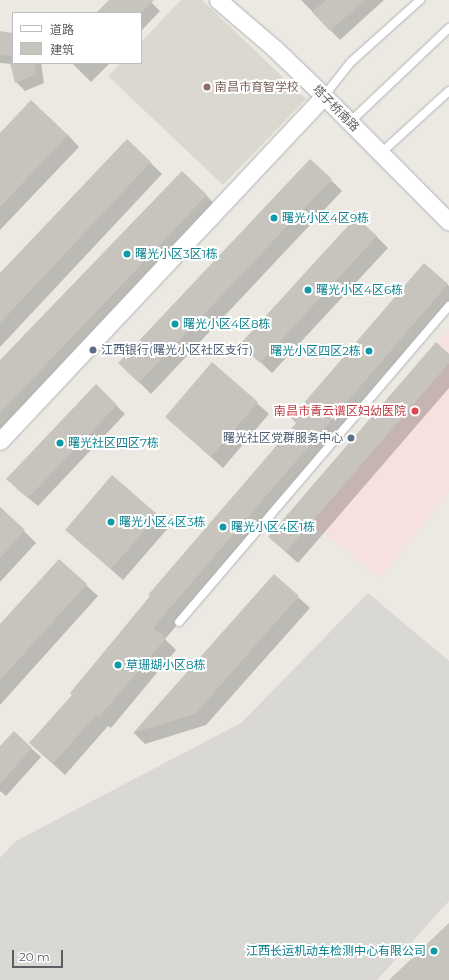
<!DOCTYPE html>
<meta charset="utf-8">
<style>
body{margin:0}
#map{position:relative;width:449px;height:980px;overflow:hidden;background:#ebe9e2;font-family:Montserrat,"Noto Sans SC",sans-serif}
div>[style]{position:absolute}
[style*='--x']{left:calc(var(--x)*1px);top:calc(var(--y)*1px);width:calc(var(--w)*1px);rotate:calc(var(--a)*1deg)}
.industrial>*{inset:0;background:#dad8d4}
.education>*{inset:0;background:#dbd8d0}
.medical>*{inset:0;background:#f7e1df}
.shadow>*{inset:0;background:#0003}
.building>*{inset:0;background:#c7c4be}
.roads{filter:drop-shadow(0 0 1px #afb2b6) drop-shadow(0 0 1px #afb2b6)}
.lane>*{height:8px;margin:-4px;padding:0 4px;transform-origin:4px;border-radius:4px;background:#fff}
.street>*{height:17px;margin:-8.5px;padding:0 8.5px;transform-origin:8.5px;border-radius:8.5px;background:#fff}
.dots>*{width:11px;height:11px;translate:-50% -50%;box-sizing:border-box;border:2px solid #fff;border-radius:50%}
span{translate:-50% -50%;white-space:nowrap;text-align:center;line-height:1.15;-webkit-text-stroke:4px #fff;paint-order:stroke}
.education-label{font-size:12px;color:#785e54}
.left{translate:0 -50%;text-align:left}
.street-label{font-size:12px;color:#5a5d61}
.culture-label{font-size:12px;color:#0d838f}
.right{translate:-100% -50%;text-align:right}
.service-label{font-size:12px;color:#4e5e75}
.health-label{font-size:12px;color:#be3a42}
.legend{position:absolute;left:12px;top:12px;width:130px;height:52px;box-sizing:border-box;background:#fff;border:1px solid #bdbec0;margin:0;padding:5px 7px;list-style:none;font-size:12px;color:#5a5d61}
.legend li{display:flex;align-items:center;gap:8px;height:20px}
.legend b{width:20px;border:1px solid #bdbec0}
.scale{position:absolute;left:12px;top:950px;width:51px;height:18px;box-sizing:border-box;border:2px solid #5a5d61;border-top:0;padding-left:5px;font-size:12px;line-height:14px;white-space:nowrap;color:#5a5d61;-webkit-text-stroke:3px #fff;paint-order:stroke}
</style>
<div id="map">
<div class="industrial">
<div style="clip-path:polygon(368px 593px,449px 661px,449px 901px,377px 980px,0 980px,0 858px,16px 841px,241px 723px)"></div>
</div>
<div class="education">
<div style="clip-path:polygon(181px 0,202px 0,306px 99px,223px 185px,108px 76px,121px 63px,141px 63px,141px 42px)"></div>
</div>
<div class="medical">
<div style="clip-path:polygon(449px 329px,449px 492px,380px 578px,296px 511px)"></div>
</div>
<div class="shadow">
<div style="clip-path:polygon(110px 0,149px 0,160px 11px,141px 31px,141px 13px,97px 13px)"></div>
<div style="clip-path:polygon(301px 0,384px 0,340px 40px)"></div>
<div style="clip-path:polygon(0 32px,13px 34px,13px 63px,41px 63px,44px 83px,25px 91px,16px 82px,11px 64px,0 63px)"></div>
<div style="clip-path:polygon(72px 63px,110px 63px,91px 82px)"></div>
<div style="clip-path:polygon(0 134px,68px 135px,79px 147px,0 230px)"></div>
<div style="clip-path:polygon(127px 140px,162px 174px,0 347px,0 290px)"></div>
<div style="clip-path:polygon(331px 180px,342px 191px,151px 394px,131px 374px)"></div>
<div style="clip-path:polygon(206px 195px,217px 207px,0 436px,0 362px)"></div>
<div style="clip-path:polygon(376px 236px,388px 248px,272px 373px,253px 355px)"></div>
<div style="clip-path:polygon(424px 265px,449px 286px,449px 308px,165px 639px,176px 650px,111px 728px,108px 726px,65px 775px,30px 743px,73px 695px,297px 423px)"></div>
<div style="clip-path:polygon(449px 355px,449px 388px,298px 563px,269px 537px)"></div>
<div style="clip-path:polygon(212px 363px,269px 414px,223px 468px,166px 417px)"></div>
<div style="clip-path:polygon(116px 405px,125px 414px,38px 506px,16px 488px)"></div>
<div style="clip-path:polygon(1px 508px,36px 543px,0 582px,0 510px)"></div>
<div style="clip-path:polygon(158px 515px,169px 527px,123px 580px,66px 530px)"></div>
<div style="clip-path:polygon(274px 575px,310px 608px,206px 725px,145px 744px,134px 733px)"></div>
<div style="clip-path:polygon(86px 585px,98px 596px,0 705px,0 626px)"></div>
<div style="clip-path:polygon(0 748px,31px 748px,41px 757px,6px 796px,0 791px)"></div>
</div>
<div class="building">
<div style="clip-path:polygon(109px 0,154px 0,141px 13px,96px 13px)"></div>
<div style="clip-path:polygon(326px 0,365px 0,330px 31px,312px 12px)"></div>
<div style="clip-path:polygon(0 31px,13px 33px,13px 56px,0 55px)"></div>
<div style="clip-path:polygon(10px 63px,34px 63px,36px 74px,15px 83px)"></div>
<div style="clip-path:polygon(31px 100px,68px 135px,0 207px,0 133px)"></div>
<div style="clip-path:polygon(127px 139px,151px 162px,0 323px,0 273px)"></div>
<div style="clip-path:polygon(310px 159px,332px 179px,139px 383px,118px 363px)"></div>
<div style="clip-path:polygon(182px 171px,207px 195px,0 413px,0 360px)"></div>
<div style="clip-path:polygon(356px 217px,377px 236px,260px 363px,240px 344px)"></div>
<div style="clip-path:polygon(424px 263px,448px 284px,153px 628px,166px 638px,99px 717px,96px 715px,53px 764px,29px 743px,72px 695px,70px 693px,150px 596px,148px 595px,296px 423px,291px 418px)"></div>
<div style="clip-path:polygon(436px 342px,449px 354px,449px 363px,286px 552px,268px 537px)"></div>
<div style="clip-path:polygon(212px 362px,258px 402px,211px 457px,165px 417px)"></div>
<div style="clip-path:polygon(96px 384px,117px 405px,28px 498px,6px 479px)"></div>
<div style="clip-path:polygon(112px 475px,158px 515px,111px 569px,65px 530px)"></div>
<div style="clip-path:polygon(0 507px,25px 530px,0 558px)"></div>
<div style="clip-path:polygon(59px 559px,87px 584px,0 680px,0 624px)"></div>
<div style="clip-path:polygon(274px 574px,299px 596px,195px 714px,133px 733px)"></div>
<div style="clip-path:polygon(14px 731px,32px 748px,0 784px,0 746px)"></div>
<div style="clip-path:polygon(449px 923px,449px 980px,389px 980px)"></div>
</div>
<div class="roads">
<div class="lane">
<div style="--x:324;--y:96;--w:43;--a:-51.5"></div>
<div style="--x:351;--y:62;--w:93;--a:-41.9"></div>
<div style="--x:350;--y:122;--w:137;--a:-43.5"></div>
<div style="--x:381;--y:153;--w:92;--a:-42.4"></div>
<div style="--x:179;--y:622;--w:416;--a:-49.5"></div>
</div>
<div class="street">
<div style="--x:218;--y:0;--w:74;--a:40.6"></div>
<div style="--x:274;--y:48;--w:69;--a:43.8"></div>
<div style="--x:324;--y:96;--w:177;--a:45.2"></div>
<div style="--x:0;--y:441;--w:473;--a:-46.8"></div>
</div>
</div>
<div class="dots">
<div style="left:207px;top:87px;background:#8d6e63"></div>
<div style="left:274px;top:218px;background:#0f9aa8"></div>
<div style="left:127px;top:254px;background:#0f9aa8"></div>
<div style="left:308px;top:290px;background:#0f9aa8"></div>
<div style="left:175px;top:324px;background:#0f9aa8"></div>
<div style="left:93px;top:350px;background:#5c6f8a"></div>
<div style="left:369px;top:351px;background:#0f9aa8"></div>
<div style="left:415px;top:411px;background:#e0444e"></div>
<div style="left:351px;top:438px;background:#5c6f8a"></div>
<div style="left:60px;top:443px;background:#0f9aa8"></div>
<div style="left:111px;top:522px;background:#0f9aa8"></div>
<div style="left:223px;top:527px;background:#0f9aa8"></div>
<div style="left:118px;top:665px;background:#0f9aa8"></div>
<div style="left:434px;top:951px;background:#0f9aa8"></div>
</div>
<div class="education-label">
<span class="left" style="left:215px;top:87px">南昌市育智学校</span>
</div>
<div class="street-label">
<span style="left:336px;top:108px;rotate:45deg">塔子桥南路</span>
</div>
<div class="culture-label">
<span class="left" style="left:282px;top:218px">曙光小区4区9栋</span>
<span class="left" style="left:135px;top:254px">曙光小区3区1栋</span>
<span class="left" style="left:316px;top:290px">曙光小区4区6栋</span>
<span class="left" style="left:183px;top:324px">曙光小区4区8栋</span>
<span class="right" style="left:361px;top:351px">曙光小区四区2栋</span>
<span class="left" style="left:68px;top:443px">曙光社区四区7栋</span>
<span class="left" style="left:119px;top:522px">曙光小区4区3栋</span>
<span class="left" style="left:231px;top:527px">曙光小区4区1栋</span>
<span class="left" style="left:126px;top:665px">草珊瑚小区8栋</span>
<span class="right" style="left:426px;top:951px">江西长运机动车检测中心有限公司</span>
</div>
<div class="service-label">
<span class="left" style="left:101px;top:350px">江西银行(曙光小区社区支行)</span>
<span class="right" style="left:343px;top:438px">曙光社区党群服务中心</span>
</div>
<div class="health-label">
<span class="right" style="left:406px;top:411px">南昌市青云谱区妇幼医院</span>
</div>
<ul class="legend">
<li><b style="height:5px;background:#fff"></b>道路</li>
<li><b style="height:11px;background:#c7c4be"></b>建筑</li>
</ul>
<div class="scale">20 m</div>
</div>
